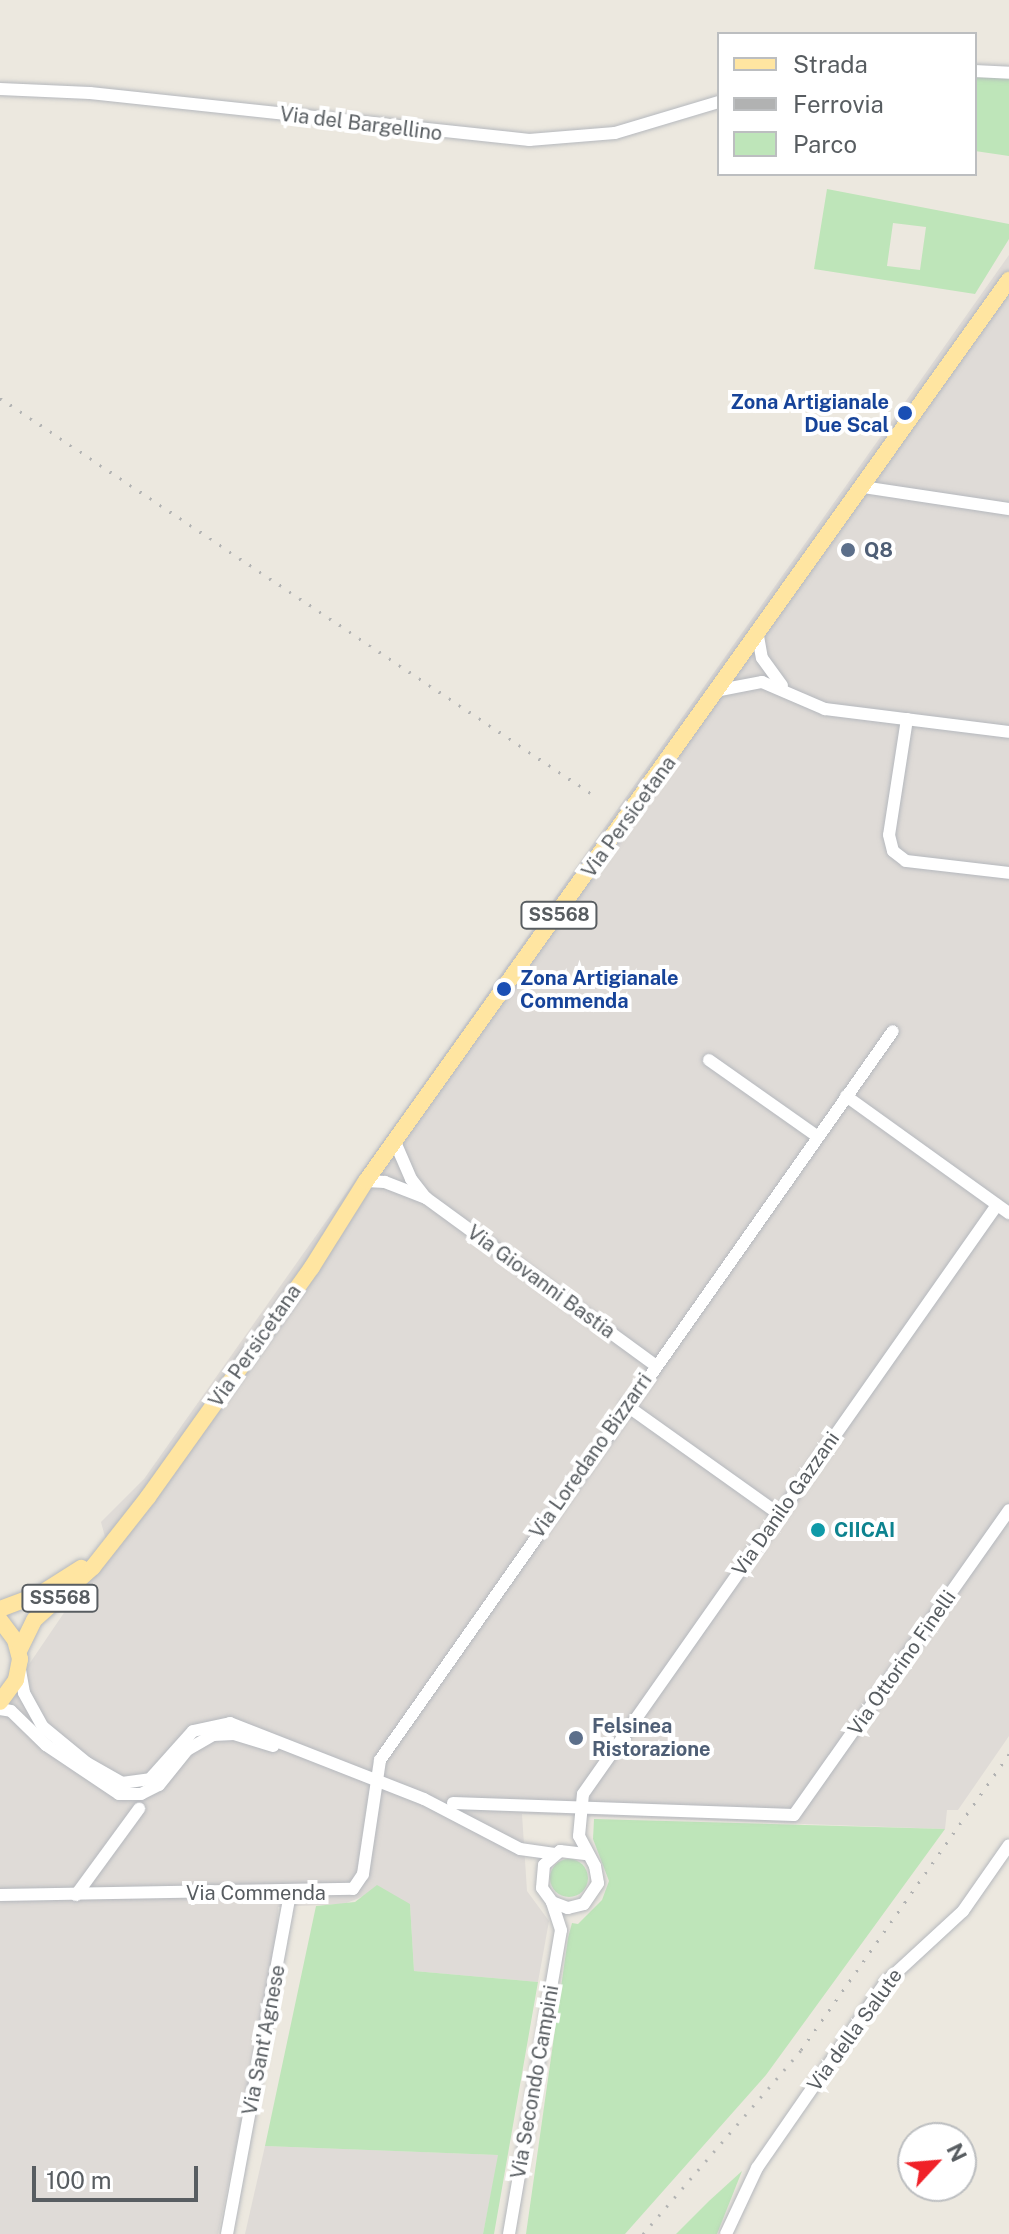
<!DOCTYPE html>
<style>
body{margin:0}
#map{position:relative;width:1009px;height:2234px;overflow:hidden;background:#ece8df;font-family:"Public Sans",sans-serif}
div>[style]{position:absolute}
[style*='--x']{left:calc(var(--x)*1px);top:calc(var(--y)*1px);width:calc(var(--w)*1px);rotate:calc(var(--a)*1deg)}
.industrial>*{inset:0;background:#dfdbd7}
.green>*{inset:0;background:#bee5b9}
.round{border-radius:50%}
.roads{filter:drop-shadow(0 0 2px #b5b8bd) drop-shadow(0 0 2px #b5b8bd)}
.minor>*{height:12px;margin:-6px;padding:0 6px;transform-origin:6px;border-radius:6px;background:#fff}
.major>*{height:16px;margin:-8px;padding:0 8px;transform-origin:8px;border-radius:8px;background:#ffe5a1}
.rail>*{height:3px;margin-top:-1.5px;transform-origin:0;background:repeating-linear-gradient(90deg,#b1b2b2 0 2px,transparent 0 12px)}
.dots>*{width:22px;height:22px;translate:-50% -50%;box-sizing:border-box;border:4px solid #fff;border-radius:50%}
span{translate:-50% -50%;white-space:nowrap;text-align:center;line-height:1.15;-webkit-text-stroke:8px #fff;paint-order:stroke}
.shield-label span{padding:2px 6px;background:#fff;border:2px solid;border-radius:6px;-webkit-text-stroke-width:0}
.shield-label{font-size:18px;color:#585d61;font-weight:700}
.street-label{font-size:20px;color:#585d61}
.transit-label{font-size:20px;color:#164399;font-weight:700}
.right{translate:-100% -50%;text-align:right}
.left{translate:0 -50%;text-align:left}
.service-label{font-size:20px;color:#4e5e75;font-weight:700}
.culture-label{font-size:20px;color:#0d838f;font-weight:700}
.legend{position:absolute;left:717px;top:32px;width:260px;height:144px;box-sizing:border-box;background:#fff;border:2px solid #bcbec0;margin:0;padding:10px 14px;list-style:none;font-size:24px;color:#585d61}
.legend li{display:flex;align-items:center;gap:16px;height:40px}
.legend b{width:40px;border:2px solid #bcbec0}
.north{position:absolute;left:897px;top:2122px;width:80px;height:80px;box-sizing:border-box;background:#fff;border:2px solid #bcbec0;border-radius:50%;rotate:64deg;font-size:22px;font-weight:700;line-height:32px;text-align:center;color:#585d61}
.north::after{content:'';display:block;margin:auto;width:28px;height:36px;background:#f02128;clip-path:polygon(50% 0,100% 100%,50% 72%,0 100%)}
.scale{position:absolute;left:32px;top:2166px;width:166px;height:36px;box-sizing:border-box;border:4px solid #585d61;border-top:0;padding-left:10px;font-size:24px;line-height:28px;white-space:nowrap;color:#585d61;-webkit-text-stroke:6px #fff;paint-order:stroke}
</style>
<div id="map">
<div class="industrial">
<div style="clip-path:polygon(1009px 255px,1009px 1736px,958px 1810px,947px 1810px,945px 1829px,522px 1814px,527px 1891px,549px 1921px,538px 1982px,414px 1971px,410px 1904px,364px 1896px,344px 1904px,278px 1907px,276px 1951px,218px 2234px,0 2234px,0 1707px,108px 1548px,101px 1522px,144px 1479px)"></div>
<div style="clip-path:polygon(265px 2146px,499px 2155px,483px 2234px,245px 2234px)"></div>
</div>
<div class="green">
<div style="clip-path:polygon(989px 75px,1009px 78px,1009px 156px,975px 151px,975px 78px)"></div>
<div style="clip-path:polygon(evenodd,827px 189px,1009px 224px,1009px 239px,975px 294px,814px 269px,827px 189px,893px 223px,926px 227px,920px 270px,887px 266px,893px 223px)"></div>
<div style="clip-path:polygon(594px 1819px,945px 1829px,766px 2075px,625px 2234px,526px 2234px,568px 1938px,572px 1923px,578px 1924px,602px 1900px,609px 1881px,593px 1839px)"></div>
<div class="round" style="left:550px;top:1859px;width:38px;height:38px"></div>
<div style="clip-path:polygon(377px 1885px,410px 1904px,414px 1971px,538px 1982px,494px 2234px,483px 2234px,498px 2155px,265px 2146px,316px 1906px,355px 1902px)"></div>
<div style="clip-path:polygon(742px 2171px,717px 2234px,676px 2234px,709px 2201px)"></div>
</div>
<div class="roads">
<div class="minor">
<div style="--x:975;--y:71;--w:34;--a:3"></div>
<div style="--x:0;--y:89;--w:90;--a:2.5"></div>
<div style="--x:90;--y:93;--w:442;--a:6.1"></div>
<div style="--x:529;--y:140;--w:86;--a:-4.7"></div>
<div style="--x:615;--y:133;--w:109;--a:-16.6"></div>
<div style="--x:863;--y:487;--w:148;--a:8.6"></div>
<div style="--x:758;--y:636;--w:22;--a:80"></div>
<div style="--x:762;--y:658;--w:34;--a:54"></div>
<div style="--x:720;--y:690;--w:43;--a:-10.8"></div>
<div style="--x:762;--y:682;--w:69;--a:23.2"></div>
<div style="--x:825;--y:709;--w:185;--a:7.1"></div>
<div style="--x:907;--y:719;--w:117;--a:98.8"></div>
<div style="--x:889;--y:835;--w:16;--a:76"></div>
<div style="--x:893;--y:851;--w:16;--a:38"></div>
<div style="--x:906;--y:861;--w:104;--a:6.6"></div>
<div style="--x:709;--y:1060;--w:133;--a:35.2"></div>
<div style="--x:846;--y:1096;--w:201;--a:35.7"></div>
<div style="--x:395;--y:1142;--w:40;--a:66.6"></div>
<div style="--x:411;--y:1179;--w:24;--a:52"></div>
<div style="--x:426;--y:1198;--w:283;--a:36.1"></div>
<div style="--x:366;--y:1181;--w:19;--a:3"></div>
<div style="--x:385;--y:1182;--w:44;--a:21.3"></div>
<div style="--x:626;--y:1405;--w:188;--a:35.5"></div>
<div style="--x:20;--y:1670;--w:23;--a:80"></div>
<div style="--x:24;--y:1693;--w:39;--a:61"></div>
<div style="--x:43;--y:1727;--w:57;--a:39.3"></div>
<div style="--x:87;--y:1763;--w:40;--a:29.7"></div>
<div style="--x:122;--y:1783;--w:28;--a:-8"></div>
<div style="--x:150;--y:1779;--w:64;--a:-48.1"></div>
<div style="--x:193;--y:1731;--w:38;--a:-12"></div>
<div style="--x:230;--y:1723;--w:208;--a:21.4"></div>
<div style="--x:424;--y:1799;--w:108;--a:27.5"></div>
<div style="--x:520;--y:1849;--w:35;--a:8"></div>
<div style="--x:0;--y:1709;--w:11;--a:10"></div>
<div style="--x:11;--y:1711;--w:49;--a:44.2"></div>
<div style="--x:46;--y:1745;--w:88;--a:33.9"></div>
<div style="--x:119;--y:1794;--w:22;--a:0"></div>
<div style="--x:141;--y:1794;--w:20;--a:-27"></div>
<div style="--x:159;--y:1785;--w:45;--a:-51.3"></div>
<div style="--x:187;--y:1750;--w:30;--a:-30"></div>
<div style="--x:213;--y:1735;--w:21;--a:-3"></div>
<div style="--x:234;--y:1734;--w:41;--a:17.1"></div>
<div style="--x:453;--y:1803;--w:341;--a:2"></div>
<div style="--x:794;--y:1815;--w:373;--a:-54.8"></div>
<div style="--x:585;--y:1854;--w:25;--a:-173"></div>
<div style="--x:560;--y:1851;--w:21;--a:139"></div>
<div style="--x:544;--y:1865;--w:23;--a:95"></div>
<div style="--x:542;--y:1888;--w:17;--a:54"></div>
<div style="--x:552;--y:1902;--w:17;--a:21"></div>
<div style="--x:568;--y:1908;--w:16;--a:-14"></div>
<div style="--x:584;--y:1904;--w:25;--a:-56"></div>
<div style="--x:598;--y:1883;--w:17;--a:-100"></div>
<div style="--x:595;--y:1866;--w:34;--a:-118"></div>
<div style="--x:579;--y:1836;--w:42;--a:-84.6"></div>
<div style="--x:583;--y:1794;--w:720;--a:-54.9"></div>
<div style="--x:0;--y:1895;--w:353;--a:-1"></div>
<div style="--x:353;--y:1889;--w:18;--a:-56"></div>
<div style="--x:363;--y:1874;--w:115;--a:-81.5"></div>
<div style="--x:380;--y:1760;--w:891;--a:-54.87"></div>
<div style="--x:76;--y:1895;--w:107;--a:-53.8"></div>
<div style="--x:227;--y:2234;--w:347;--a:-79.5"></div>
<div style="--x:509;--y:2234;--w:308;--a:-80.3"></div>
<div style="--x:561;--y:1930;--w:29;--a:-108"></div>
<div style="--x:726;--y:2234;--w:73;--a:-64.8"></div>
<div style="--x:757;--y:2168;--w:225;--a:-55.3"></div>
<div style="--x:885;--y:1983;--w:106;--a:-42.7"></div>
<div style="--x:963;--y:1911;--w:80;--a:-55.1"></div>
</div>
<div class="major">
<div style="--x:0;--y:1609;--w:43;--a:-20.6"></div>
<div style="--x:40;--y:1594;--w:49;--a:-32.4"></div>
<div style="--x:0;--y:1620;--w:25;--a:53"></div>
<div style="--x:15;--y:1640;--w:20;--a:75"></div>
<div style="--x:20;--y:1659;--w:21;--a:101"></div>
<div style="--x:16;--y:1680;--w:27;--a:126"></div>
<div style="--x:19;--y:1651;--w:34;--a:-64"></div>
<div style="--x:34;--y:1620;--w:79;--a:-41.9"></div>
<div style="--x:93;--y:1567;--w:89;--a:-51.8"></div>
<div style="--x:148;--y:1497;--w:282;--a:-54.5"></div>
<div style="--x:312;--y:1267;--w:102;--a:-57.9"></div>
<div style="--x:366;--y:1181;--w:1107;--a:-54.49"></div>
</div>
</div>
<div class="rail">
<div style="--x:0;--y:398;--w:719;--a:33.78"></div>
<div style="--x:643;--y:2234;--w:243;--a:-49.3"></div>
<div style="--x:801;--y:2050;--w:362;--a:-54.9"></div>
</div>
<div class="dots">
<div style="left:905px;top:413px;background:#1a4fb4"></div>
<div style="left:848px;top:550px;background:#5c6f8a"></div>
<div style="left:504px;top:989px;background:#1a4fb4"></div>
<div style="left:818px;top:1530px;background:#0f9aa8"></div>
<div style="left:576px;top:1738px;background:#5c6f8a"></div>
</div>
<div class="shield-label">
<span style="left:559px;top:915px">SS568</span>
<span style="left:60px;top:1598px">SS568</span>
</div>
<div class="street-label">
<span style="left:361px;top:124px;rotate:7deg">Via del Bargellino</span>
<span style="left:629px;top:817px;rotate:-54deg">Via Persicetana</span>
<span style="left:541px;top:1282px;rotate:36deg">Via Giovanni Bastia</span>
<span style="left:255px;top:1346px;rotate:-55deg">Via Persicetana</span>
<span style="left:591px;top:1456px;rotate:-55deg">Via Loredano Bizzarri</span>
<span style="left:786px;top:1504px;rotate:-55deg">Via Danilo Gazzani</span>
<span style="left:902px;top:1663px;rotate:-55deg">Via Ottorino Finelli</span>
<span style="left:256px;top:1893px">Via Commenda</span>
<span style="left:855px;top:2030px;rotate:-54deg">Via della Salute</span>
<span style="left:264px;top:2040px;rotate:-79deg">Via Sant'Agnese</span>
<span style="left:535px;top:2082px;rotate:-80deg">Via Secondo Campini</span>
</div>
<div class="transit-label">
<span class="right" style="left:889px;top:414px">Zona Artigianale<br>Due Scal</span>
<span class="left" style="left:520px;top:990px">Zona Artigianale<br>Commenda</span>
</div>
<div class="service-label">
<span class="left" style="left:864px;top:550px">Q8</span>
<span class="left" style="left:592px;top:1738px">Felsinea<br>Ristorazione</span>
</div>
<div class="culture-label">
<span class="left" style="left:834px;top:1530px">CIICAI</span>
</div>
<ul class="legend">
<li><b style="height:10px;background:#ffe5a1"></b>Strada</li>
<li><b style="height:10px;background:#b1b2b2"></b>Ferrovia</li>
<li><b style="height:22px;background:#bee5b9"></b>Parco</li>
</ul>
<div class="north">N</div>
<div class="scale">100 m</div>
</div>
